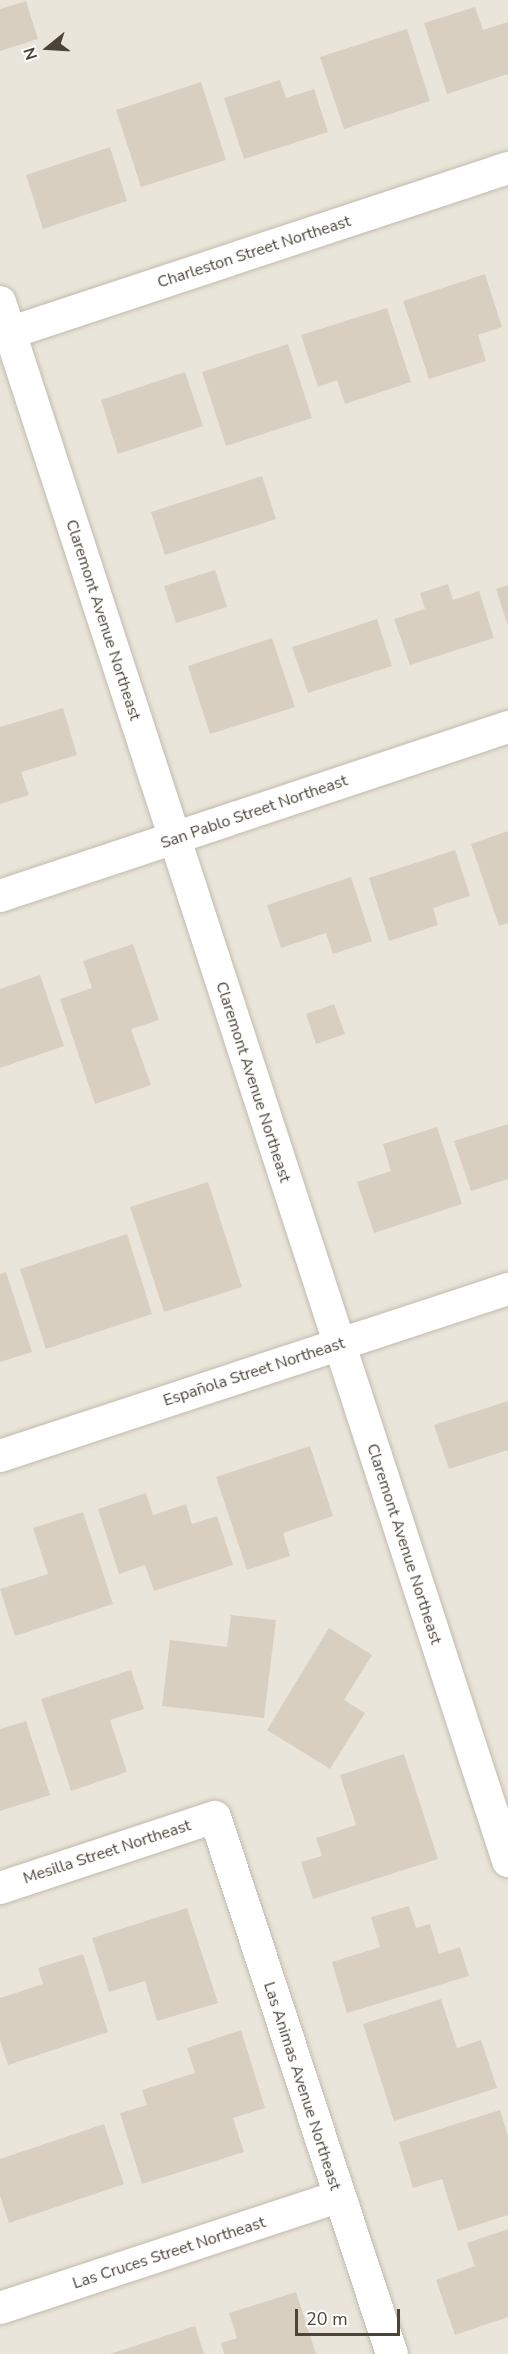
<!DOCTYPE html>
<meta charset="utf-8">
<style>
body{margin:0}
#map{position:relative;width:508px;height:2354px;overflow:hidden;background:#f6f3ec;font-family:"Nunito Sans",sans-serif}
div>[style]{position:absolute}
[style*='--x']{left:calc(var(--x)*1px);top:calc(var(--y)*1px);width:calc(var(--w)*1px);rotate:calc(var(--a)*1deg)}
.residential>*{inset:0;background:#eae5da}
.building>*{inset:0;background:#d8cfc1}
.roads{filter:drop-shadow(0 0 2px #c2bbae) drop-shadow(0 0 2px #c2bbae)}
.street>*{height:32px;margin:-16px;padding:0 16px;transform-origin:16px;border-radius:16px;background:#fff}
span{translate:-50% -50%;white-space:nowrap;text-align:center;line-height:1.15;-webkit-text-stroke:4.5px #fff;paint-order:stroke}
.street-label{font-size:16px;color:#4b4439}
.north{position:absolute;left:18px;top:18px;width:60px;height:60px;-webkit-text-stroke:4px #fff;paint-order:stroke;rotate:252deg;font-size:16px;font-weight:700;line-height:24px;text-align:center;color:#4b4439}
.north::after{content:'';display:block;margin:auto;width:21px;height:27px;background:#4b4439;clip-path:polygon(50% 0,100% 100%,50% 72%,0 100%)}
.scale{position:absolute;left:295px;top:2309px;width:105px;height:27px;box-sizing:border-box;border:3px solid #4b4439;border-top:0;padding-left:8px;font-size:18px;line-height:21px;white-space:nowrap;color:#4b4439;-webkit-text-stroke:4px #fff;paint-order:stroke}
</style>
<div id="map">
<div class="residential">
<div style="clip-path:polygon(0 0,508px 0,508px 2354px,0 2354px)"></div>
</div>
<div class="building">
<div style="clip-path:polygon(26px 1px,38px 39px,0 51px,0 9px)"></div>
<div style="clip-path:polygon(475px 7px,483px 30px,508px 22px,508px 74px,447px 94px,424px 23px)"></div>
<div style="clip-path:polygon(407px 29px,430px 101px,344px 129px,320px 57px)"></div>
<div style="clip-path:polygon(280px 80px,286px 98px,314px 89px,328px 132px,244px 159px,224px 98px)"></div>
<div style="clip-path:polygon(201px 82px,226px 160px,141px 187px,116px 110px)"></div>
<div style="clip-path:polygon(110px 147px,127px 201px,43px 229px,26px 175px)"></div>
<div style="clip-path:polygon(485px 274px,502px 327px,478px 335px,486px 361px,429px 379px,403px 301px)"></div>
<div style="clip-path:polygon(387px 308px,411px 382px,345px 404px,337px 380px,318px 387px,301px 335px)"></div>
<div style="clip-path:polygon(288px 344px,312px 418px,226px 446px,202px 372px)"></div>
<div style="clip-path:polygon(185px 372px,203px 426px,118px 454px,101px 400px)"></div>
<div style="clip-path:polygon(262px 476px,276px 519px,165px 555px,151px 512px)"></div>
<div style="clip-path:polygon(215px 570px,227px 607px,176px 623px,164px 586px)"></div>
<div style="clip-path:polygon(448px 584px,453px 600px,479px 591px,494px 638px,410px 665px,394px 619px,425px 609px,420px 593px)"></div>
<div style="clip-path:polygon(508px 585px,508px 626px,496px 589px)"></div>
<div style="clip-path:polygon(377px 619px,392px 666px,308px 693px,292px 647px)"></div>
<div style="clip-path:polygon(272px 638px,295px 707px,210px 734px,188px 666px)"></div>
<div style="clip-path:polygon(63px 708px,77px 755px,21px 772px,29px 795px,0 804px,0 727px)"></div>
<div style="clip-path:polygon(508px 831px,508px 923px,499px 926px,471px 844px)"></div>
<div style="clip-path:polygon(455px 850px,470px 896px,433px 908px,438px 925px,389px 941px,369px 878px)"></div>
<div style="clip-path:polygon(351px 877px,372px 941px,333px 954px,326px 933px,281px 948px,267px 905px)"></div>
<div style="clip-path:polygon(133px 944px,159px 1020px,131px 1029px,151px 1085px,95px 1104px,60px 999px,92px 988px,83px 961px)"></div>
<div style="clip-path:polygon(40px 975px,64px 1046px,0 1068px,0 989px)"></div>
<div style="clip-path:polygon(334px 1004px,345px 1034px,316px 1044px,306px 1014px)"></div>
<div style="clip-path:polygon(508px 1124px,508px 1179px,471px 1191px,454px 1141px)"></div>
<div style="clip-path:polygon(437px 1127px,462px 1204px,374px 1233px,357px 1182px,391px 1171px,383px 1144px)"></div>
<div style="clip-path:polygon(208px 1182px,242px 1287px,164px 1312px,130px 1207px)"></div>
<div style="clip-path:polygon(127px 1234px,152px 1314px,46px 1349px,20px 1269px)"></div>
<div style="clip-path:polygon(6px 1272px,32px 1352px,0 1362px,0 1274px)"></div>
<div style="clip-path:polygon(508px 1401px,508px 1450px,449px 1469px,434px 1425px)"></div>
<div style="clip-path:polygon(310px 1446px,333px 1516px,283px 1533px,290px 1556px,247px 1570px,216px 1477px)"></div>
<div style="clip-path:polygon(146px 1493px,153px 1515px,186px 1504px,192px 1524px,217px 1516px,233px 1565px,154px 1591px,145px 1565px,119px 1574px,98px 1509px)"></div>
<div style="clip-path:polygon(83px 1512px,113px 1604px,15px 1636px,0 1589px,48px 1574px,33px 1528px)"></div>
<div style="clip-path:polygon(231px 1615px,276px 1620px,264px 1718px,162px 1706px,170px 1640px,227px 1647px)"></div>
<div style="clip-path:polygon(329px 1628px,372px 1655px,344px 1700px,365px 1713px,330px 1769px,267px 1730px)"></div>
<div style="clip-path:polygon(131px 1670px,144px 1709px,110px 1720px,127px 1772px,71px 1791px,41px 1699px)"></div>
<div style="clip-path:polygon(26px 1721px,50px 1795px,0 1811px,0 1729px)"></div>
<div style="clip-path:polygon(404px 1754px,438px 1859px,313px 1899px,301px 1862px,322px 1856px,316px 1838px,356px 1825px,340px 1775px)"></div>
<div style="clip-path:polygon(409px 1906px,416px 1928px,430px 1924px,439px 1954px,460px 1947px,469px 1976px,347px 2013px,332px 1962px,380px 1947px,371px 1917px)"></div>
<div style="clip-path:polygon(187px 1908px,218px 2003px,157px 2021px,145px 1981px,109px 1992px,92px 1938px)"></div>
<div style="clip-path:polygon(83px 1954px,108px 2032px,8px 2065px,0 2040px,0 1998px,43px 1984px,38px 1968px)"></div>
<div style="clip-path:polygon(441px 1999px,457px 2048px,481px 2040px,497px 2088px,394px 2121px,363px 2024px)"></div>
<div style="clip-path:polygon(241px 2030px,265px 2108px,233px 2118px,244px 2152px,142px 2184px,120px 2113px,147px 2105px,142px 2090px,195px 2073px,187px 2048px)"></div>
<div style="clip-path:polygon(500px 2110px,508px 2136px,508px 2215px,458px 2231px,442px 2179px,413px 2188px,399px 2142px)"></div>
<div style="clip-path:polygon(104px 2124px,124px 2184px,9px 2223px,0 2196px,0 2159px)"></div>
<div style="clip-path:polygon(508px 2229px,508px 2317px,455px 2335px,436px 2280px,475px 2266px,467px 2243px)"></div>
<div style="clip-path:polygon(296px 2292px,316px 2354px,224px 2354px,221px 2343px,237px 2338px,229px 2313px)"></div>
<div style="clip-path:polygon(195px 2326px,204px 2354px,110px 2354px)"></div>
</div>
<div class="roads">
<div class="street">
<div style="--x:0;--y:302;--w:1640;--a:71.95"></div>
<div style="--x:0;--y:336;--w:535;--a:-18.3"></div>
<div style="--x:0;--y:896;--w:535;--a:-18.4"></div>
<div style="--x:0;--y:1456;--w:535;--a:-18.2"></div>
<div style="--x:0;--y:1888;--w:226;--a:-18.3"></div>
<div style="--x:215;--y:1817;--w:565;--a:71.76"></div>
<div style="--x:0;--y:2308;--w:356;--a:-18.2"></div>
</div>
</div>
<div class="street-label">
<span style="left:254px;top:252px;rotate:-18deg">Charleston Street Northeast</span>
<span style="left:103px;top:620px;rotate:72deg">Claremont Avenue Northeast</span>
<span style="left:254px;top:812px;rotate:-19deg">San Pablo Street Northeast</span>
<span style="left:253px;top:1082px;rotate:72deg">Claremont Avenue Northeast</span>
<span style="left:254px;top:1372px;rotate:-18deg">Española Street Northeast</span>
<span style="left:404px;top:1544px;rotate:72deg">Claremont Avenue Northeast</span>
<span style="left:107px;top:1852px;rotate:-18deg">Mesilla Street Northeast</span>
<span style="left:302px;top:2086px;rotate:72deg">Las Animas Avenue Northeast</span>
<span style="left:169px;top:2253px;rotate:-18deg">Las Cruces Street Northeast</span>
</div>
<div class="north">N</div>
<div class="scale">20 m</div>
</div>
